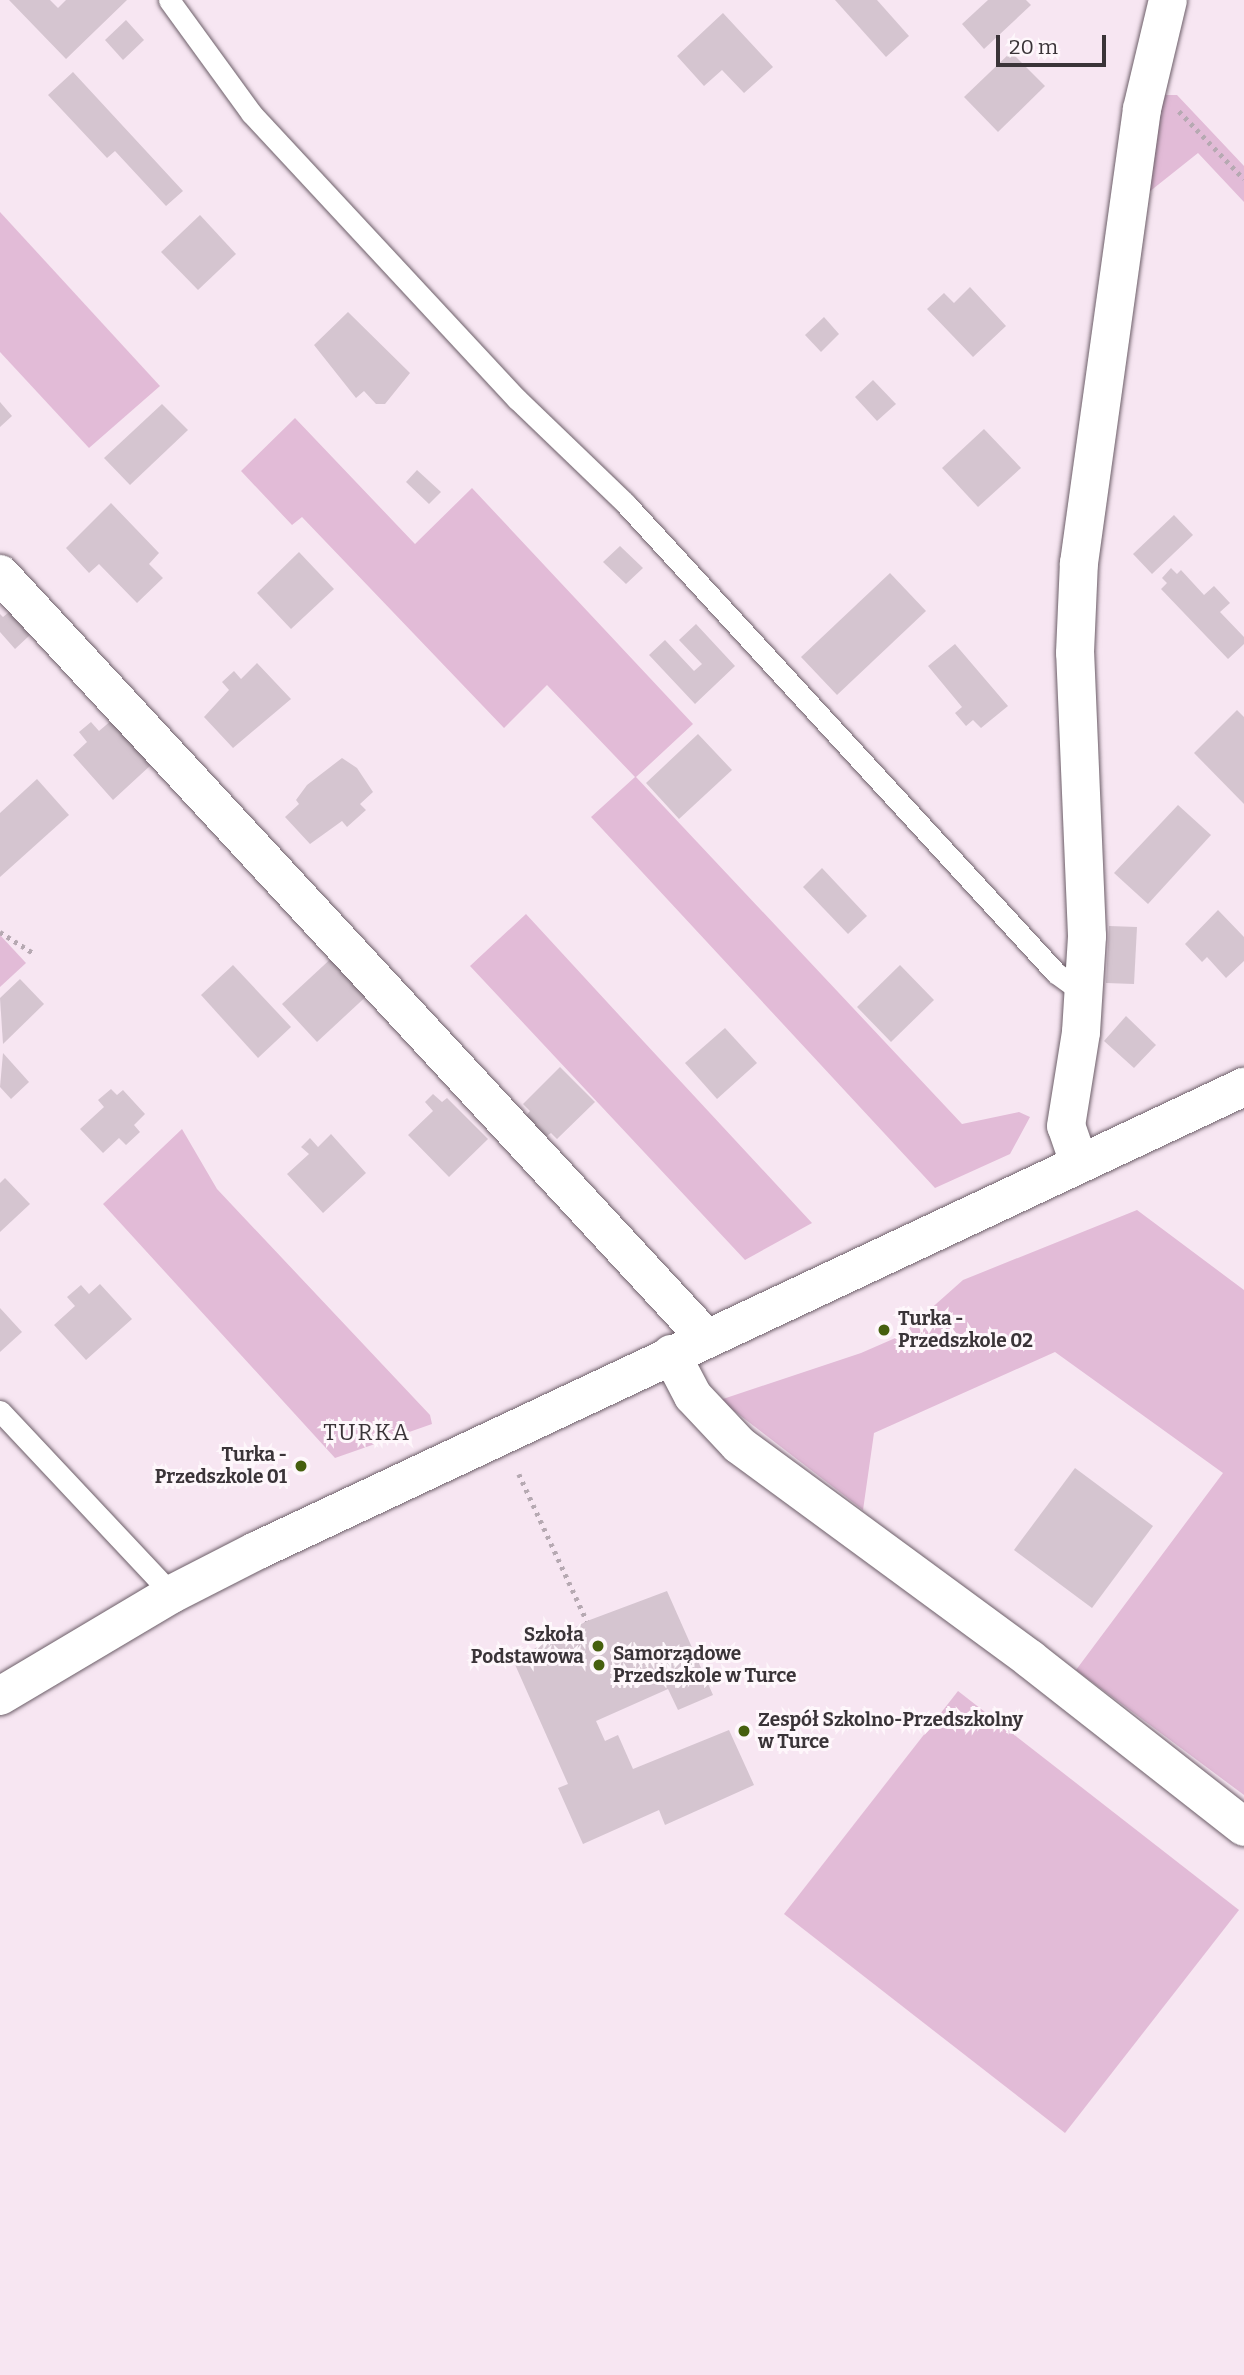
<!DOCTYPE html>
<meta charset="utf-8">
<style>
body{margin:0}
#map{position:relative;width:1244px;height:2375px;overflow:hidden;background:#f7e6f2;font-family:Bitter,serif}
div>[style]{position:absolute}
[style*='--x']{left:calc(var(--x)*1px);top:calc(var(--y)*1px);width:calc(var(--w)*1px);rotate:calc(var(--a)*1deg)}
.green>*{inset:0;background:#e2bbd7}
.building>*{inset:0;background:#d5c5d0}
.path>*{height:4.5px;margin-top:-2.25px;transform-origin:0;background:repeating-linear-gradient(90deg,#b6a9b2 0 3.5px,transparent 0 8.5px)}
.roads{filter:drop-shadow(0 0 2px #6c5e68) drop-shadow(0 0 2px #6c5e68)}
.lane>*{height:21px;margin:-10.5px;padding:0 10.5px;transform-origin:10.5px;border-radius:10.5px;background:#fff}
.street>*{height:38px;margin:-19px;padding:0 19px;transform-origin:19px;border-radius:19px;background:#fff}
.primary>*{height:38px;margin:-19px;padding:0 19px;transform-origin:19px;border-radius:19px;background:#fff}
.dots>*{width:19px;height:19px;translate:-50% -50%;box-sizing:border-box;border:4px solid #fef7fb;border-radius:50%}
span{translate:-50% -50%;white-space:nowrap;text-align:center;line-height:1.15;-webkit-text-stroke:6px #fef7fb;paint-order:stroke}
.poi-label{font-size:19px;color:#3a3438;font-weight:700}
.left{translate:0 -50%;text-align:left}
.right{translate:-100% -50%;text-align:right}
.quarter-label{font-size:23px;color:#3a3438;letter-spacing:2px}
.scale{position:absolute;left:996px;top:35px;width:110px;height:32px;box-sizing:border-box;border:4px solid #3a3438;border-top:0;padding-left:9px;font-size:21px;line-height:24px;white-space:nowrap;color:#3a3438;-webkit-text-stroke:5px #fef7fb;paint-order:stroke}
</style>
<div id="map">
<div class="green">
<div style="clip-path:polygon(1160px 95px,1177px 95px,1244px 166px,1244px 202px,1198px 153px,1149px 192px)"></div>
<div style="clip-path:polygon(0 212px,160px 386px,89px 448px,0 352px)"></div>
<div style="clip-path:polygon(295px 418px,415px 544px,472px 488px,693px 724px,636px 777px,962px 1124px,1019px 1112px,1030px 1117px,1010px 1154px,935px 1188px,591px 817px,635px 777px,547px 685px,504px 728px,302px 517px,292px 525px,241px 471px)"></div>
<div style="clip-path:polygon(526px 914px,619px 1015px,812px 1223px,745px 1260px,470px 966px)"></div>
<div style="clip-path:polygon(0 935px,26px 963px,0 987px)"></div>
<div style="clip-path:polygon(182px 1129px,217px 1189px,430px 1415px,432px 1424px,335px 1458px,103px 1204px)"></div>
<div style="clip-path:polygon(1137px 1210px,1244px 1290px,1244px 1795px,1076px 1670px,1223px 1473px,1055px 1352px,874px 1433px,863px 1510px,720px 1400px,861px 1353px,900px 1336px,963px 1280px)"></div>
<div style="clip-path:polygon(958px 1691px,1239px 1910px,1065px 2133px,784px 1914px)"></div>
</div>
<div class="building">
<div style="clip-path:polygon(9px 0,50px 0,58px 8px,66px 0,127px 0,66px 59px)"></div>
<div style="clip-path:polygon(835px 0,877px 0,909px 36px,886px 57px)"></div>
<div style="clip-path:polygon(988px 0,1026px 0,1031px 5px,984px 49px,962px 24px)"></div>
<div style="clip-path:polygon(723px 13px,773px 67px,744px 93px,722px 70px,704px 86px,677px 56px)"></div>
<div style="clip-path:polygon(126px 20px,144px 40px,123px 60px,105px 40px)"></div>
<div style="clip-path:polygon(1011px 52px,1045px 86px,998px 132px,964px 97px)"></div>
<div style="clip-path:polygon(73px 72px,183px 191px,166px 206px,115px 151px,107px 158px,48px 95px)"></div>
<div style="clip-path:polygon(200px 215px,236px 254px,198px 290px,161px 252px)"></div>
<div style="clip-path:polygon(970px 287px,1006px 326px,973px 357px,927px 309px,944px 293px,954px 303px)"></div>
<div style="clip-path:polygon(348px 312px,410px 373px,385px 404px,376px 404px,364px 391px,356px 398px,314px 345px)"></div>
<div style="clip-path:polygon(824px 317px,839px 334px,821px 352px,805px 335px)"></div>
<div style="clip-path:polygon(873px 380px,896px 404px,877px 421px,855px 397px)"></div>
<div style="clip-path:polygon(0 402px,12px 416px,0 427px)"></div>
<div style="clip-path:polygon(162px 404px,188px 430px,130px 485px,104px 458px)"></div>
<div style="clip-path:polygon(984px 429px,1021px 468px,978px 507px,942px 468px)"></div>
<div style="clip-path:polygon(417px 470px,441px 492px,429px 504px,406px 482px)"></div>
<div style="clip-path:polygon(111px 503px,159px 553px,149px 564px,163px 578px,137px 603px,99px 564px,89px 573px,66px 548px)"></div>
<div style="clip-path:polygon(1174px 515px,1193px 535px,1152px 574px,1133px 554px)"></div>
<div style="clip-path:polygon(620px 546px,643px 568px,626px 584px,603px 562px)"></div>
<div style="clip-path:polygon(299px 552px,334px 589px,291px 629px,257px 593px)"></div>
<div style="clip-path:polygon(1171px 568px,1177px 574px,1181px 570px,1204px 595px,1214px 586px,1230px 603px,1220px 612px,1244px 637px,1244px 644px,1228px 659px,1161px 589px,1167px 583px,1162px 578px)"></div>
<div style="clip-path:polygon(890px 573px,926px 611px,837px 695px,801px 657px)"></div>
<div style="clip-path:polygon(9px 612px,30px 635px,15px 649px,0 632px,0 614px,3px 617px)"></div>
<div style="clip-path:polygon(696px 624px,735px 666px,695px 704px,649px 655px,665px 640px,694px 671px,702px 664px,679px 640px)"></div>
<div style="clip-path:polygon(955px 644px,1008px 706px,981px 728px,973px 720px,966px 726px,955px 713px,962px 707px,928px 666px)"></div>
<div style="clip-path:polygon(257px 663px,291px 699px,233px 748px,204px 717px,229px 690px,222px 682px,234px 671px,241px 679px)"></div>
<div style="clip-path:polygon(1237px 710px,1244px 717px,1244px 804px,1194px 753px)"></div>
<div style="clip-path:polygon(112px 720px,152px 764px,113px 800px,73px 755px,87px 742px,79px 732px,91px 722px,99px 731px)"></div>
<div style="clip-path:polygon(698px 734px,732px 770px,679px 819px,646px 783px)"></div>
<div style="clip-path:polygon(342px 758px,357px 768px,373px 792px,360px 804px,366px 810px,347px 827px,342px 821px,310px 844px,285px 817px,299px 804px,296px 800px,307px 785px)"></div>
<div style="clip-path:polygon(37px 779px,69px 815px,0 877px,0 813px)"></div>
<div style="clip-path:polygon(1178px 805px,1211px 835px,1148px 904px,1114px 873px)"></div>
<div style="clip-path:polygon(822px 868px,867px 916px,848px 934px,803px 887px)"></div>
<div style="clip-path:polygon(1218px 910px,1244px 937px,1244px 961px,1226px 978px,1207px 957px,1202px 962px,1185px 944px)"></div>
<div style="clip-path:polygon(1109px 926px,1137px 927px,1134px 984px,1106px 983px)"></div>
<div style="clip-path:polygon(337px 953px,372px 991px,317px 1042px,282px 1004px)"></div>
<div style="clip-path:polygon(233px 965px,291px 1027px,258px 1058px,201px 995px)"></div>
<div style="clip-path:polygon(900px 965px,934px 1000px,891px 1042px,857px 1007px)"></div>
<div style="clip-path:polygon(20px 979px,44px 1004px,3px 1044px,0 998px)"></div>
<div style="clip-path:polygon(1126px 1016px,1156px 1045px,1134px 1068px,1104px 1041px)"></div>
<div style="clip-path:polygon(725px 1028px,757px 1063px,717px 1099px,685px 1063px)"></div>
<div style="clip-path:polygon(3px 1053px,29px 1082px,11px 1099px,0 1087px)"></div>
<div style="clip-path:polygon(560px 1067px,595px 1102px,557px 1139px,551px 1133px,544px 1138px,524px 1118px,530px 1111px,523px 1104px)"></div>
<div style="clip-path:polygon(111px 1089px,117px 1095px,123px 1090px,145px 1114px,134px 1125px,140px 1132px,126px 1145px,119px 1138px,103px 1153px,80px 1129px,104px 1107px,98px 1100px)"></div>
<div style="clip-path:polygon(433px 1094px,442px 1102px,447px 1098px,488px 1139px,449px 1177px,408px 1135px,433px 1111px,425px 1102px)"></div>
<div style="clip-path:polygon(331px 1134px,366px 1173px,323px 1213px,287px 1174px,309px 1154px,301px 1147px,310px 1138px,318px 1147px)"></div>
<div style="clip-path:polygon(5px 1178px,30px 1204px,0 1232px,0 1183px)"></div>
<div style="clip-path:polygon(100px 1284px,132px 1319px,86px 1360px,54px 1325px,75px 1306px,67px 1297px,81px 1285px,89px 1294px)"></div>
<div style="clip-path:polygon(0 1308px,22px 1332px,0 1352px)"></div>
<div style="clip-path:polygon(1075px 1468px,1153px 1526px,1092px 1608px,1014px 1550px)"></div>
<div style="clip-path:polygon(667px 1591px,713px 1695px,678px 1710px,668px 1689px,596px 1721px,605px 1741px,618px 1735px,633px 1769px,729px 1730px,754px 1785px,665px 1825px,659px 1810px,583px 1844px,558px 1788px,568px 1784px,513px 1660px,587px 1621px)"></div>
</div>
<div class="path">
<div style="--x:1179;--y:111;--w:94;--a:46.3"></div>
<div style="--x:0;--y:932;--w:41;--a:32.2"></div>
<div style="--x:519;--y:1474;--w:162;--a:65.2"></div>
</div>
<div class="roads">
<div class="lane">
<div style="--x:169;--y:0;--w:140;--a:54"></div>
<div style="--x:251;--y:113;--w:391;--a:47.1"></div>
<div style="--x:517;--y:399;--w:150;--a:43.9"></div>
<div style="--x:625;--y:503;--w:638;--a:47.48"></div>
<div style="--x:1056;--y:973;--w:34;--a:36"></div>
<div style="--x:0;--y:1411;--w:251;--a:46.8"></div>
</div>
<div class="street">
<div style="--x:0;--y:574;--w:1040;--a:47.26"></div>
<div style="--x:1079;--y:1163;--w:39;--a:-109"></div>
<div style="--x:1066;--y:1126;--w:95;--a:-80.9"></div>
<div style="--x:1081;--y:1032;--w:96;--a:-86.4"></div>
<div style="--x:1087;--y:936;--w:283;--a:-92.4"></div>
<div style="--x:1075;--y:653;--w:90;--a:-87.5"></div>
<div style="--x:1079;--y:563;--w:458;--a:-82.1"></div>
<div style="--x:1142;--y:109;--w:112;--a:-76.6"></div>
<div style="--x:671;--y:1354;--w:47;--a:62.4"></div>
<div style="--x:693;--y:1396;--w:67;--a:46.8"></div>
<div style="--x:739;--y:1445;--w:361;--a:36.3"></div>
<div style="--x:1030;--y:1659;--w:272;--a:38.1"></div>
</div>
<div class="primary">
<div style="--x:0;--y:1696;--w:200;--a:-30.7"></div>
<div style="--x:172;--y:1594;--w:94;--a:-27.1"></div>
<div style="--x:256;--y:1551;--w:1092;--a:-25.16"></div>
</div>
</div>
<div class="dots">
<div style="left:884px;top:1330px;background:#46600e"></div>
<div style="left:301px;top:1466px;background:#46600e"></div>
<div style="left:598px;top:1646px;background:#46600e"></div>
<div style="left:599px;top:1665px;background:#46600e"></div>
<div style="left:744px;top:1731px;background:#46600e"></div>
</div>
<div class="poi-label">
<span class="left" style="left:898px;top:1330px">Turka -<br>Przedszkole 02</span>
<span class="right" style="left:287px;top:1466px">Turka -<br>Przedszkole 01</span>
<span class="right" style="left:584px;top:1646px">Szkoła<br>Podstawowa</span>
<span class="left" style="left:613px;top:1665px">Samorządowe<br>Przedszkole w Turce</span>
<span class="left" style="left:758px;top:1731px">Zespół Szkolno-Przedszkolny<br>w Turce</span>
</div>
<div class="quarter-label">
<span style="left:367px;top:1432px">TURKA</span>
</div>
<div class="scale">20 m</div>
</div>
